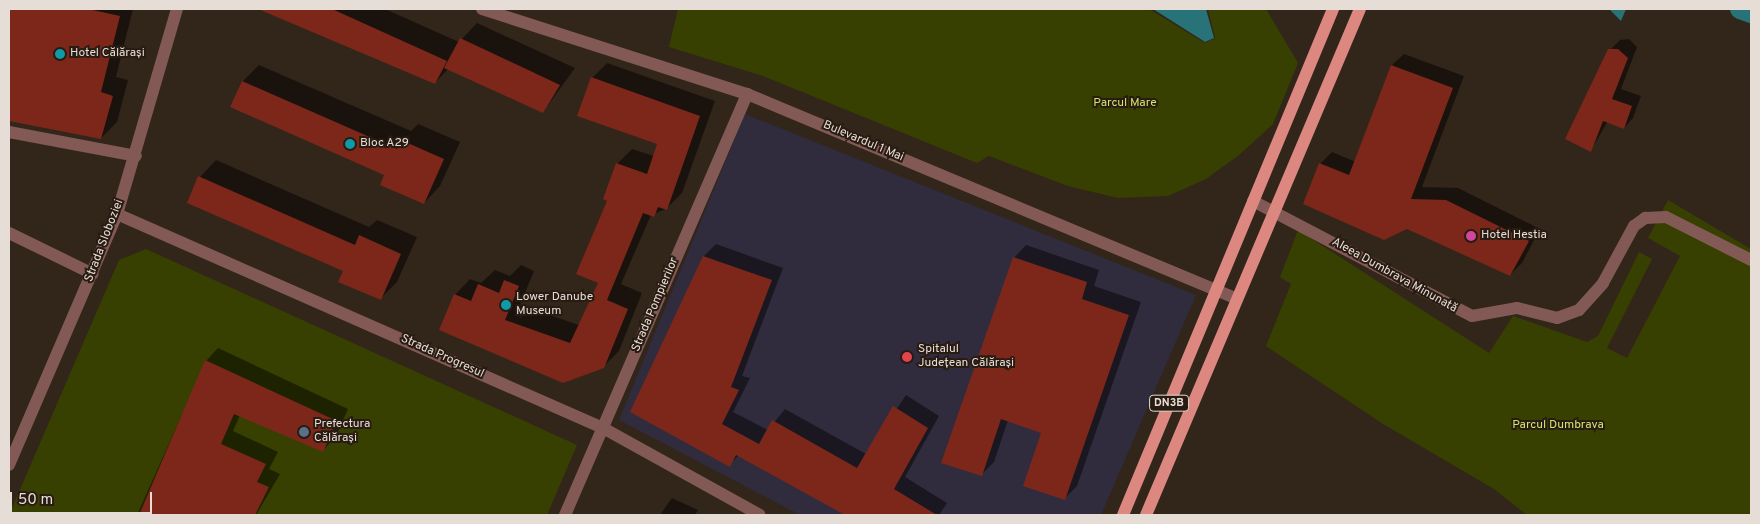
<!DOCTYPE html>
<meta charset="utf-8">
<style>
body{margin:0}
#map{position:relative;width:1760px;height:524px;overflow:hidden;background:#32251a;font-family:Overpass,sans-serif}
div>[style]{position:absolute}
[style*='--x']{left:calc(var(--x)*1px);top:calc(var(--y)*1px);width:calc(var(--w)*1px);rotate:calc(var(--a)*1deg)}
.medical>*{inset:0;background:#312c3d}
.green>*{inset:0;background:#374000}
.water>*{inset:0;background:#277377}
.shadow>*{inset:0;background:#0007}
.canal>*{height:20px;margin:-10px;padding:0 10px;transform-origin:10px;border-radius:10px;background:#277377}
.building>*{inset:0;background:#7d271a}
.street>*{height:12px;margin:-6px;padding:0 6px;transform-origin:6px;border-radius:6px;background:#825955}
.primary>*{height:12px;margin:-6px;padding:0 6px;transform-origin:6px;border-radius:6px;background:#dc8880}
.dots>*{width:14px;height:14px;translate:-50% -50%;box-sizing:border-box;border:2px solid #281b11;border-radius:50%}
span{translate:-50% -50%;white-space:nowrap;text-align:center;line-height:1.15;-webkit-text-stroke:4px #281b11;paint-order:stroke}
.shield-label span{padding:1px 4px;background:#281b11;border:1px solid;border-radius:4px;-webkit-text-stroke-width:0}
.shield-label{font-size:11px;color:#e6ddd6;font-weight:700}
.poi-label{font-size:12px;color:#e6ddd6}
.left{translate:0 -50%;text-align:left}
.park-label{font-size:12px;color:#d0e66a}
.street-label{font-size:12px;color:#e6ddd6}
.frame{position:absolute;inset:0;border:10px solid #e6ddd6;pointer-events:none}
.scale{position:absolute;left:10px;top:492px;width:142px;height:22px;box-sizing:border-box;border:2px solid #e6ddd6;border-top:0;padding-left:6px;font-size:15px;line-height:18px;white-space:nowrap;color:#e6ddd6;-webkit-text-stroke:4px #281b11;paint-order:stroke}
</style>
<div id="map">
<div class="medical">
<div style="clip-path:polygon(745px 114px,1196px 295px,1101px 515px,800px 515px,619px 420px)"></div>
</div>
<div class="green">
<div style="clip-path:polygon(678px 9px,1149px 9px,1205px 43px,1215px 38px,1208px 9px,1266px 9px,1298px 63px,1273px 124px,1239px 155px,1206px 179px,1168px 196px,1118px 198px,1068px 186px,989px 156px,977px 163px,763px 76px,669px 47px)"></div>
<div style="clip-path:polygon(1668px 200px,1751px 249px,1751px 515px,1527px 515px,1494px 489px,1383px 424px,1266px 346px,1291px 284px,1280px 277px,1298px 230px,1489px 353px,1513px 316px,1587px 342px,1598px 336px,1639px 252px,1652px 259px,1607px 348px,1627px 358px,1680px 256px,1648px 238px)"></div>
<div style="clip-path:polygon(146px 249px,577px 445px,547px 515px,9px 515px,119px 260px)"></div>
</div>
<div class="water">
<div style="clip-path:polygon(1153px 9px,1206px 9px,1214px 38px,1205px 42px)"></div>
<div style="clip-path:polygon(1609px 9px,1626px 9px,1621px 21px)"></div>
</div>
<div class="shadow">
<div style="clip-path:polygon(9px 9px,133px 9px,116px 77px,128px 80px,117px 122px,101px 138px,9px 120px)"></div>
<div style="clip-path:polygon(278px 9px,385px 9px,459px 42px,477px 23px,575px 68px,543px 112px,448px 69px,435px 83px,275px 15px)"></div>
<div style="clip-path:polygon(1629px 39px,1637px 47px,1621px 89px,1641px 96px,1633px 118px,1624px 128px,1608px 121px,1591px 150px,1610px 50px,1620px 40px)"></div>
<div style="clip-path:polygon(1404px 54px,1464px 76px,1422px 187px,1458px 188px,1540px 229px,1522px 263px,1510px 275px,1320px 164px,1332px 152px,1356px 162px,1392px 65px)"></div>
<div style="clip-path:polygon(607px 63px,715px 101px,682px 193px,666px 209px,651px 215px,621px 284px,642px 293px,619px 351px,603px 367px,563px 382px,455px 295px,470px 279px,481px 283px,495px 270px,510px 276px,521px 265px,534px 271px,520px 305px,579px 325px,599px 282px,617px 164px,632px 149px,654px 156px,659px 143px,592px 78px)"></div>
<div style="clip-path:polygon(259px 65px,411px 131px,418px 124px,460px 142px,440px 186px,424px 203px,386px 174px,232px 107px,243px 81px)"></div>
<div style="clip-path:polygon(216px 160px,369px 227px,377px 220px,417px 237px,397px 282px,380px 299px,345px 271px,200px 177px)"></div>
<div style="clip-path:polygon(716px 244px,783px 268px,742px 376px,750px 378px,733px 412px,768px 430px,785px 409px,866px 454px,906px 395px,939px 416px,905px 477px,947px 503px,939px 515px,848px 515px,739px 455px,729px 465px,632px 412px,704px 256px)"></div>
<div style="clip-path:polygon(1026px 245px,1099px 270px,1094px 286px,1141px 302px,1077px 486px,1064px 499px,1042px 432px,1008px 420px,994px 462px,981px 475px,1014px 258px)"></div>
<div style="clip-path:polygon(218px 348px,348px 409px,335px 438px,322px 451px,240px 415px,233px 431px,278px 452px,269px 469px,280px 474px,256px 515px,137px 515px,206px 361px)"></div>
<div style="clip-path:polygon(672px 498px,698px 510px,695px 515px,660px 515px)"></div>
</div>
<div class="canal">
<div style="--x:1740;--y:9;--w:12;--a:20"></div>
</div>
<div class="building">
<div style="clip-path:polygon(9px 9px,88px 9px,120px 16px,101px 92px,113px 96px,101px 139px,9px 121px)"></div>
<div style="clip-path:polygon(258px 9px,332px 9px,447px 61px,435px 84px)"></div>
<div style="clip-path:polygon(460px 38px,560px 85px,543px 113px,444px 68px)"></div>
<div style="clip-path:polygon(1608px 49px,1618px 49px,1628px 58px,1612px 99px,1632px 106px,1624px 129px,1603px 121px,1591px 152px,1565px 139px)"></div>
<div style="clip-path:polygon(1391px 65px,1453px 88px,1411px 199px,1446px 200px,1529px 241px,1510px 276px,1407px 229px,1384px 240px,1303px 204px,1319px 163px,1349px 175px)"></div>
<div style="clip-path:polygon(591px 77px,700px 116px,667px 210px,658px 207px,654px 217px,643px 213px,607px 300px,628px 309px,604px 368px,563px 383px,439px 330px,454px 294px,471px 301px,478px 284px,499px 293px,504px 280px,519px 286px,505px 320px,570px 343px,598px 283px,576px 274px,607px 201px,603px 199px,616px 163px,647px 174px,657px 144px,577px 116px)"></div>
<div style="clip-path:polygon(242px 81px,397px 149px,401px 140px,444px 159px,424px 204px,380px 185px,384px 175px,230px 107px)"></div>
<div style="clip-path:polygon(198px 176px,355px 245px,359px 235px,401px 254px,381px 300px,338px 282px,343px 271px,187px 203px)"></div>
<div style="clip-path:polygon(703px 256px,772px 280px,731px 387px,739px 390px,722px 424px,759px 444px,772px 420px,857px 468px,893px 406px,928px 428px,894px 489px,937px 515px,845px 515px,736px 455px,730px 467px,630px 412px)"></div>
<div style="clip-path:polygon(1013px 257px,1087px 282px,1082px 299px,1129px 315px,1065px 500px,1023px 486px,1041px 433px,1001px 419px,982px 476px,941px 463px)"></div>
<div style="clip-path:polygon(205px 360px,337px 421px,323px 452px,234px 414px,221px 444px,266px 464px,257px 482px,269px 487px,255px 515px,139px 515px)"></div>
</div>
<div class="street">
<div style="--x:482;--y:9;--w:278;--a:17.8"></div>
<div style="--x:747;--y:94;--w:529;--a:22.69"></div>
<div style="--x:9;--y:132;--w:129;--a:10.7"></div>
<div style="--x:1253;--y:201;--w:247;--a:27.7"></div>
<div style="--x:1472;--y:316;--w:46;--a:-10.1"></div>
<div style="--x:1517;--y:308;--w:41;--a:14"></div>
<div style="--x:1557;--y:318;--w:23;--a:-20"></div>
<div style="--x:1579;--y:310;--w:36;--a:-48"></div>
<div style="--x:1603;--y:283;--w:65;--a:-61.5"></div>
<div style="--x:1634;--y:226;--w:14;--a:-36"></div>
<div style="--x:1645;--y:218;--w:21;--a:-3"></div>
<div style="--x:1666;--y:217;--w:95;--a:26.8"></div>
<div style="--x:117;--y:214;--w:531;--a:23.77"></div>
<div style="--x:603;--y:428;--w:179;--a:29"></div>
<div style="--x:9;--y:233;--w:93;--a:26"></div>
<div style="--x:9;--y:465;--w:273;--a:-66.7"></div>
<div style="--x:117;--y:214;--w:214;--a:-73.7"></div>
<div style="--x:565;--y:515;--w:459;--a:-66.6"></div>
</div>
<div class="primary">
<div style="--x:1123;--y:515;--w:548;--a:-67.46"></div>
<div style="--x:1146;--y:515;--w:549;--a:-67.08"></div>
</div>
<div class="dots">
<div style="left:60px;top:54px;background:#0f9aa8"></div>
<div style="left:350px;top:144px;background:#0f9aa8"></div>
<div style="left:1471px;top:236px;background:#d1479c"></div>
<div style="left:506px;top:305px;background:#0f9aa8"></div>
<div style="left:907px;top:357px;background:#e0444e"></div>
<div style="left:304px;top:432px;background:#5c6f8a"></div>
</div>
<div class="shield-label">
<span style="left:1169px;top:403px">DN3B</span>
</div>
<div class="poi-label">
<span class="left" style="left:70px;top:54px">Hotel Călărași</span>
<span class="left" style="left:360px;top:144px">Bloc A29</span>
<span class="left" style="left:1481px;top:236px">Hotel Hestia</span>
<span class="left" style="left:516px;top:305px">Lower Danube<br>Museum</span>
<span class="left" style="left:918px;top:357px">Spitalul<br>Județean Călărași</span>
<span class="left" style="left:314px;top:432px">Prefectura<br>Călărași</span>
</div>
<div class="park-label">
<span style="left:1125px;top:104px">Parcul Mare</span>
<span style="left:1558px;top:426px">Parcul Dumbrava</span>
</div>
<div class="street-label">
<span style="left:863px;top:142px;rotate:23deg">Bulevardul 1 Mai</span>
<span style="left:105px;top:241px;rotate:-69deg">Strada Sloboziei</span>
<span style="left:1394px;top:276px;rotate:29deg">Aleea Dumbrava Minunată</span>
<span style="left:656px;top:305px;rotate:-67deg">Strada Pompierilor</span>
<span style="left:442px;top:357px;rotate:24deg">Strada Progresul</span>
</div>
<div class="frame"></div>
<div class="scale">50 m</div>
</div>
